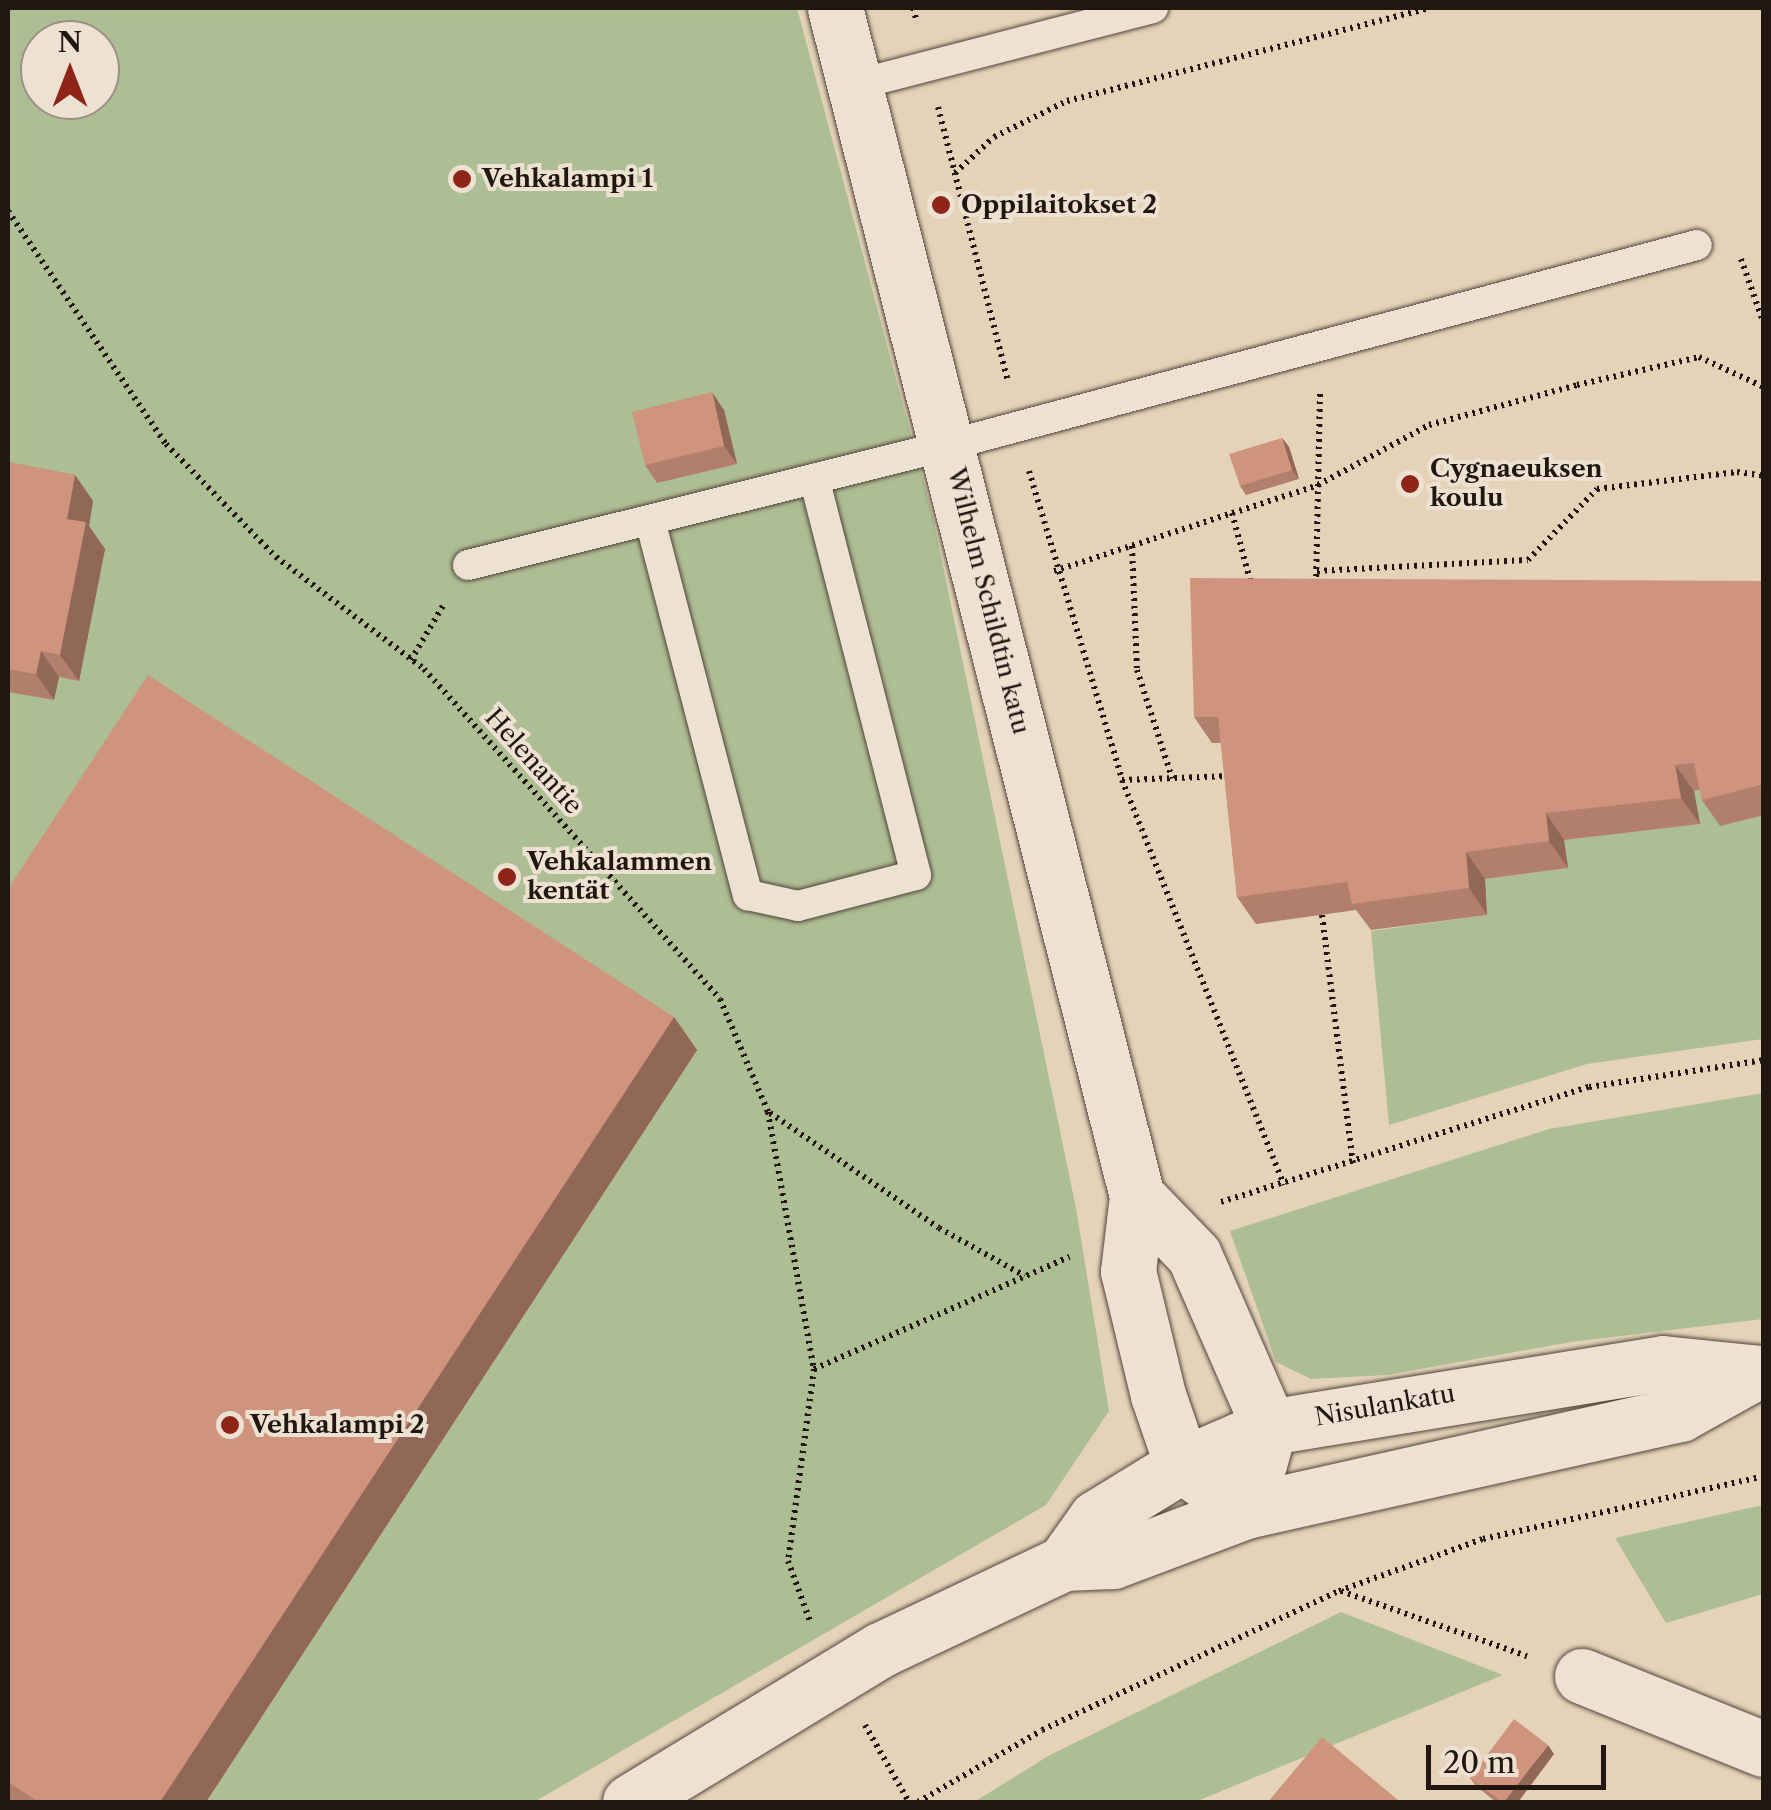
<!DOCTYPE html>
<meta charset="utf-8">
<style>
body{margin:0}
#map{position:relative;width:1771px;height:1810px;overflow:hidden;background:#e4d3b9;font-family:"Libre Caslon Text",serif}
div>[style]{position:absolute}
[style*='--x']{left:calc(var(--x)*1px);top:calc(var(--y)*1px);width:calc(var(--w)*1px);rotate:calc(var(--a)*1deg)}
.green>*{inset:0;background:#aebe94}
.path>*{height:6px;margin-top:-3px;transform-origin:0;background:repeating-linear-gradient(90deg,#211610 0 2.5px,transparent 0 7.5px)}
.roads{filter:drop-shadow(0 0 2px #52453a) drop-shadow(0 0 2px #52453a)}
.lane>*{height:30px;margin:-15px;padding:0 15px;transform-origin:15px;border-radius:15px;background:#ede2d2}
.street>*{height:55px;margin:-27.5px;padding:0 27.5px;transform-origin:27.5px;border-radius:27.5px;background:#ede2d2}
.secondary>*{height:55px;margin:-27.5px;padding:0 27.5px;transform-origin:27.5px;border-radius:27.5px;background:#ede2d2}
.wall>*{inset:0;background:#b27f6c}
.shaded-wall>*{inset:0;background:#916858}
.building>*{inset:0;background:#cf947e}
.dots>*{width:28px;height:28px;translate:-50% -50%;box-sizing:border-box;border:5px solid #ede2d2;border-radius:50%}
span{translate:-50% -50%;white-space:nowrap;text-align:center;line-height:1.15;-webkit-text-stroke:8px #ede2d2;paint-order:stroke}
.poi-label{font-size:25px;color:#211610;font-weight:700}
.left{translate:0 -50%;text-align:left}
.street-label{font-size:25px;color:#211610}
.frame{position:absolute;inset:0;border:10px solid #211610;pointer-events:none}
.north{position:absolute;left:20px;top:20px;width:100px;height:100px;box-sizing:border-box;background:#ede2d2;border:2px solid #9b9084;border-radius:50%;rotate:0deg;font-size:28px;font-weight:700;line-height:40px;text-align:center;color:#211610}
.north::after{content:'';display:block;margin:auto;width:35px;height:45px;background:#8f2418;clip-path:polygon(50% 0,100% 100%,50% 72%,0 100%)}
.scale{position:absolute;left:1426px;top:1745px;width:180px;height:45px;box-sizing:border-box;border:5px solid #211610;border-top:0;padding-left:12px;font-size:30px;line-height:35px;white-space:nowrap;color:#211610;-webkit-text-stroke:8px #ede2d2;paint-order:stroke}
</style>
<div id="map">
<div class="green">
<div style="clip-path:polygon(evenodd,8px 8px,797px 8px,932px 513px,1076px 1208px,1109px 1411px,1046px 1505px,534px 1802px,8px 1802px,8px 8px,40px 40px,100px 40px,100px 100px,40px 100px,40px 40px)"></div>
<div style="clip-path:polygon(1713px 789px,1763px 815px,1763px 1039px,1587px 1064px,1389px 1125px,1371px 931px,1487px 915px,1485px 879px,1567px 868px,1564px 840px,1699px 823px,1694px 791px)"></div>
<div style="clip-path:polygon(1763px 1093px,1763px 1319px,1571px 1342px,1387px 1375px,1311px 1379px,1276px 1362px,1230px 1231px,1549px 1129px)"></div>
<div style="clip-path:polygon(1763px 1505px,1763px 1594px,1666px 1623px,1615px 1538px)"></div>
<div style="clip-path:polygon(1341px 1612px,1503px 1675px,1195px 1802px,974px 1802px,1050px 1755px)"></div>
</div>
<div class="path">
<div style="--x:913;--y:8;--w:15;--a:74"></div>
<div style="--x:938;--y:107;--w:283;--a:75.7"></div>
<div style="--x:955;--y:173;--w:53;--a:-42.7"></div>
<div style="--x:994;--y:137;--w:81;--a:-26.3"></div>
<div style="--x:1067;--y:101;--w:375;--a:-14.4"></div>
<div style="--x:8;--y:211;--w:282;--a:55.9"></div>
<div style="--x:166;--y:444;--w:158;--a:45.8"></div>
<div style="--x:276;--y:557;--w:186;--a:37.1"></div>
<div style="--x:424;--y:669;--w:443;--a:48.1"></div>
<div style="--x:720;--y:999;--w:123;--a:67"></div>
<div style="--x:768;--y:1112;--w:261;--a:79.9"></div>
<div style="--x:814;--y:1369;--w:194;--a:97.7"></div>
<div style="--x:788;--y:1561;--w:67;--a:69.9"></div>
<div style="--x:1741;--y:259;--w:69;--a:70.5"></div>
<div style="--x:1029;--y:471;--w:323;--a:73.2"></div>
<div style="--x:1122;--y:780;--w:436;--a:68.2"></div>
<div style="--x:1232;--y:513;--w:73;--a:75"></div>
<div style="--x:1132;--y:546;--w:124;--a:87.7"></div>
<div style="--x:1137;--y:670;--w:114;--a:72"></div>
<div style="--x:1054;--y:571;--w:278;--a:-18"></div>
<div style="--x:1318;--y:485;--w:126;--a:-28.4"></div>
<div style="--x:1429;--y:425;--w:153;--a:-15.1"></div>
<div style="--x:1577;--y:385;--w:125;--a:-12.9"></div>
<div style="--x:1699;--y:357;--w:72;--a:24.8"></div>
<div style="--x:1317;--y:571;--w:211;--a:-3"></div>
<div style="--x:1528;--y:560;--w:99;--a:-45.8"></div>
<div style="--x:1597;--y:489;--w:141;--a:-6.9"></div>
<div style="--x:1737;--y:472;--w:27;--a:8"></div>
<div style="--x:1316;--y:584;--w:192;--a:-88.8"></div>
<div style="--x:411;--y:660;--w:65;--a:-59.5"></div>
<div style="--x:1122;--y:780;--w:108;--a:-2.1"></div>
<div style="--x:1322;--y:915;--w:250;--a:82.9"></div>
<div style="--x:770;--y:1113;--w:204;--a:34.2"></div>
<div style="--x:939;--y:1228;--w:98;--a:29.2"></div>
<div style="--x:1221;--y:1202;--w:386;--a:-17.4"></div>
<div style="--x:1589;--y:1087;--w:177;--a:-8.8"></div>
<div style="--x:814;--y:1369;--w:279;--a:-23.7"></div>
<div style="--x:1341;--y:1591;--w:197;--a:19.3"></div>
<div style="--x:865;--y:1725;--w:89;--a:60.3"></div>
<div style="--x:918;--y:1802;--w:143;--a:-30.1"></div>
<div style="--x:1042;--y:1730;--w:328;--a:-25.1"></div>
<div style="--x:1339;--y:1591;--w:153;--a:-19.9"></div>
<div style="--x:1483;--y:1539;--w:288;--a:-12.6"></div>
</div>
<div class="roads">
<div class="lane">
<div style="--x:855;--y:85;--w:308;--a:-14.5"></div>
<div style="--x:650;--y:520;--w:388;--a:75.4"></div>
<div style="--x:748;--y:895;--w:51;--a:12.4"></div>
<div style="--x:798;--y:906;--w:122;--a:-14.7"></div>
<div style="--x:916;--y:875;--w:409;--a:-104.4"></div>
<div style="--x:468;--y:565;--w:496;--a:-14"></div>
<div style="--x:949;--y:445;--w:774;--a:-14.97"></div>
</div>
<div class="street">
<div style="--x:1582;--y:1676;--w:196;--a:21.9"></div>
</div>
<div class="secondary">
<div style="--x:835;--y:8;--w:1226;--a:75.74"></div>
<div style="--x:1137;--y:1196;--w:76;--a:96.8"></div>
<div style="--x:1128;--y:1271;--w:128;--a:76.4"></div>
<div style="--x:1158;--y:1395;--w:74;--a:71.1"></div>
<div style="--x:1182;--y:1465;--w:79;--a:35.7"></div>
<div style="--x:1137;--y:1196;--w:82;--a:46"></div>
<div style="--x:1194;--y:1255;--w:188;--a:66.4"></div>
<div style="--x:1269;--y:1427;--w:38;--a:105"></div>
<div style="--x:1064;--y:1563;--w:55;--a:-54.6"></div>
<div style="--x:1096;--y:1518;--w:101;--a:-31.6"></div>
<div style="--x:1182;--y:1465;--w:95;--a:-23.6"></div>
<div style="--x:1269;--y:1427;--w:399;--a:-9.2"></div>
<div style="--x:1663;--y:1363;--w:97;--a:5.9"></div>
<div style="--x:630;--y:1802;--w:293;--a:-31.3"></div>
<div style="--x:880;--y:1650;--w:204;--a:-25.3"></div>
<div style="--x:1064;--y:1563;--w:49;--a:-2.3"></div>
<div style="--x:1113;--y:1561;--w:142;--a:-20.6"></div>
<div style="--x:1246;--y:1511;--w:445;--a:-12.6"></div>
<div style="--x:1680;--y:1414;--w:80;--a:-29.1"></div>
</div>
</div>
<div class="wall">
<div style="clip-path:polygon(724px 410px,737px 464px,657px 483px,645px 465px)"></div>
<div style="clip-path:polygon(1282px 438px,1289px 447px,1299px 479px,1246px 495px,1240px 486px)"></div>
<div style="clip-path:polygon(8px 462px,75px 475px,93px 501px,89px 526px,105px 549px,79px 681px,59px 677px,54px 700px,8px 692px)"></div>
<div style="clip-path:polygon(1764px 581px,1764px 815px,1720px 826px,1702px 800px,1700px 790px,1694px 791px,1700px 824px,1564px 840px,1568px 868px,1485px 879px,1487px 915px,1371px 930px,1356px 910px,1256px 924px,1237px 897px,1221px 743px,1212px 743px,1194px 717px)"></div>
<div style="clip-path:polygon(8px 889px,674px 1017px,697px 1050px,206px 1802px,11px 1802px,8px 1800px)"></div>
<div style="clip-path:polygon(1554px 1754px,1518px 1802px,1496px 1802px,1477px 1787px,1470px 1778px)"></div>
</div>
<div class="shaded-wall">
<div style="clip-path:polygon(712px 392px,724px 410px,737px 464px,724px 446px)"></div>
<div style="clip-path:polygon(1282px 438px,1289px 447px,1299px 479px,1292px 470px)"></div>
<div style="clip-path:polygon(75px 475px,93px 501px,89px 526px,105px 549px,79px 681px,60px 655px,67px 519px)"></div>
<div style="clip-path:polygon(41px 651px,59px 677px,54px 700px,36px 674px)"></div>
<div style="clip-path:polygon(1675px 765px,1694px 791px,1700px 824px,1681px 798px)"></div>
<div style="clip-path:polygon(1546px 813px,1564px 840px,1568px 868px,1549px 841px)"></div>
<div style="clip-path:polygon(1466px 852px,1485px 879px,1487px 915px,1469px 888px)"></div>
<div style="clip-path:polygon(674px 1017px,697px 1050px,206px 1802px,160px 1802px)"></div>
<div style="clip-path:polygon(1548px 1745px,1554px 1754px,1518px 1802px,1504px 1802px)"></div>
</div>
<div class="building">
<div style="clip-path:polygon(712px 392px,724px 446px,645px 465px,632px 412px)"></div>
<div style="clip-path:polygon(1282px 438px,1292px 470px,1240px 486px,1229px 454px)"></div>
<div style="clip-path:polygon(8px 462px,75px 475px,67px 519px,86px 522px,60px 655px,41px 651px,36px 674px,8px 669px)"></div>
<div style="clip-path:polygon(1190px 578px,1764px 581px,1764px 784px,1702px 800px,1694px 763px,1675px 765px,1681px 798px,1546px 813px,1549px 841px,1466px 852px,1469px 888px,1352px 904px,1347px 882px,1237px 897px,1218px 717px,1194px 717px)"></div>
<div style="clip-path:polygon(148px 675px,674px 1017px,160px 1802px,39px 1802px,8px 1782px,8px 889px)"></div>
<div style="clip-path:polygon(1514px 1719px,1548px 1745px,1504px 1802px,1502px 1802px,1470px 1778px)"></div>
<div style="clip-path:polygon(1322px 1737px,1398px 1800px,1396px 1802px,1268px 1802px)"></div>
</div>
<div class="dots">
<div style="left:462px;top:179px;background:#8f2418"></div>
<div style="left:941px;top:205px;background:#8f2418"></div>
<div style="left:1410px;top:484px;background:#8f2418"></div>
<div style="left:507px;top:877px;background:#8f2418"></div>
<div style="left:230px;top:1425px;background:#8f2418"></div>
</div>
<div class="poi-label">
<span class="left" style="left:482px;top:179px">Vehkalampi 1</span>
<span class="left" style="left:961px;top:205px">Oppilaitokset 2</span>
<span class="left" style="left:1430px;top:484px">Cygnaeuksen<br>koulu</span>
<span class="left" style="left:527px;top:877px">Vehkalammen<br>kentät</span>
<span class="left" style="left:250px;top:1425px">Vehkalampi 2</span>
</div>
<div class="street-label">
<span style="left:988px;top:601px;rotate:76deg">Wilhelm Schildtin katu</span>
<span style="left:533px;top:762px;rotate:48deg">Helenantie</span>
<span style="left:1385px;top:1406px;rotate:-10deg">Nisulankatu</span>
</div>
<div class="frame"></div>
<div class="north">N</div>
<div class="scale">20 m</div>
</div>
